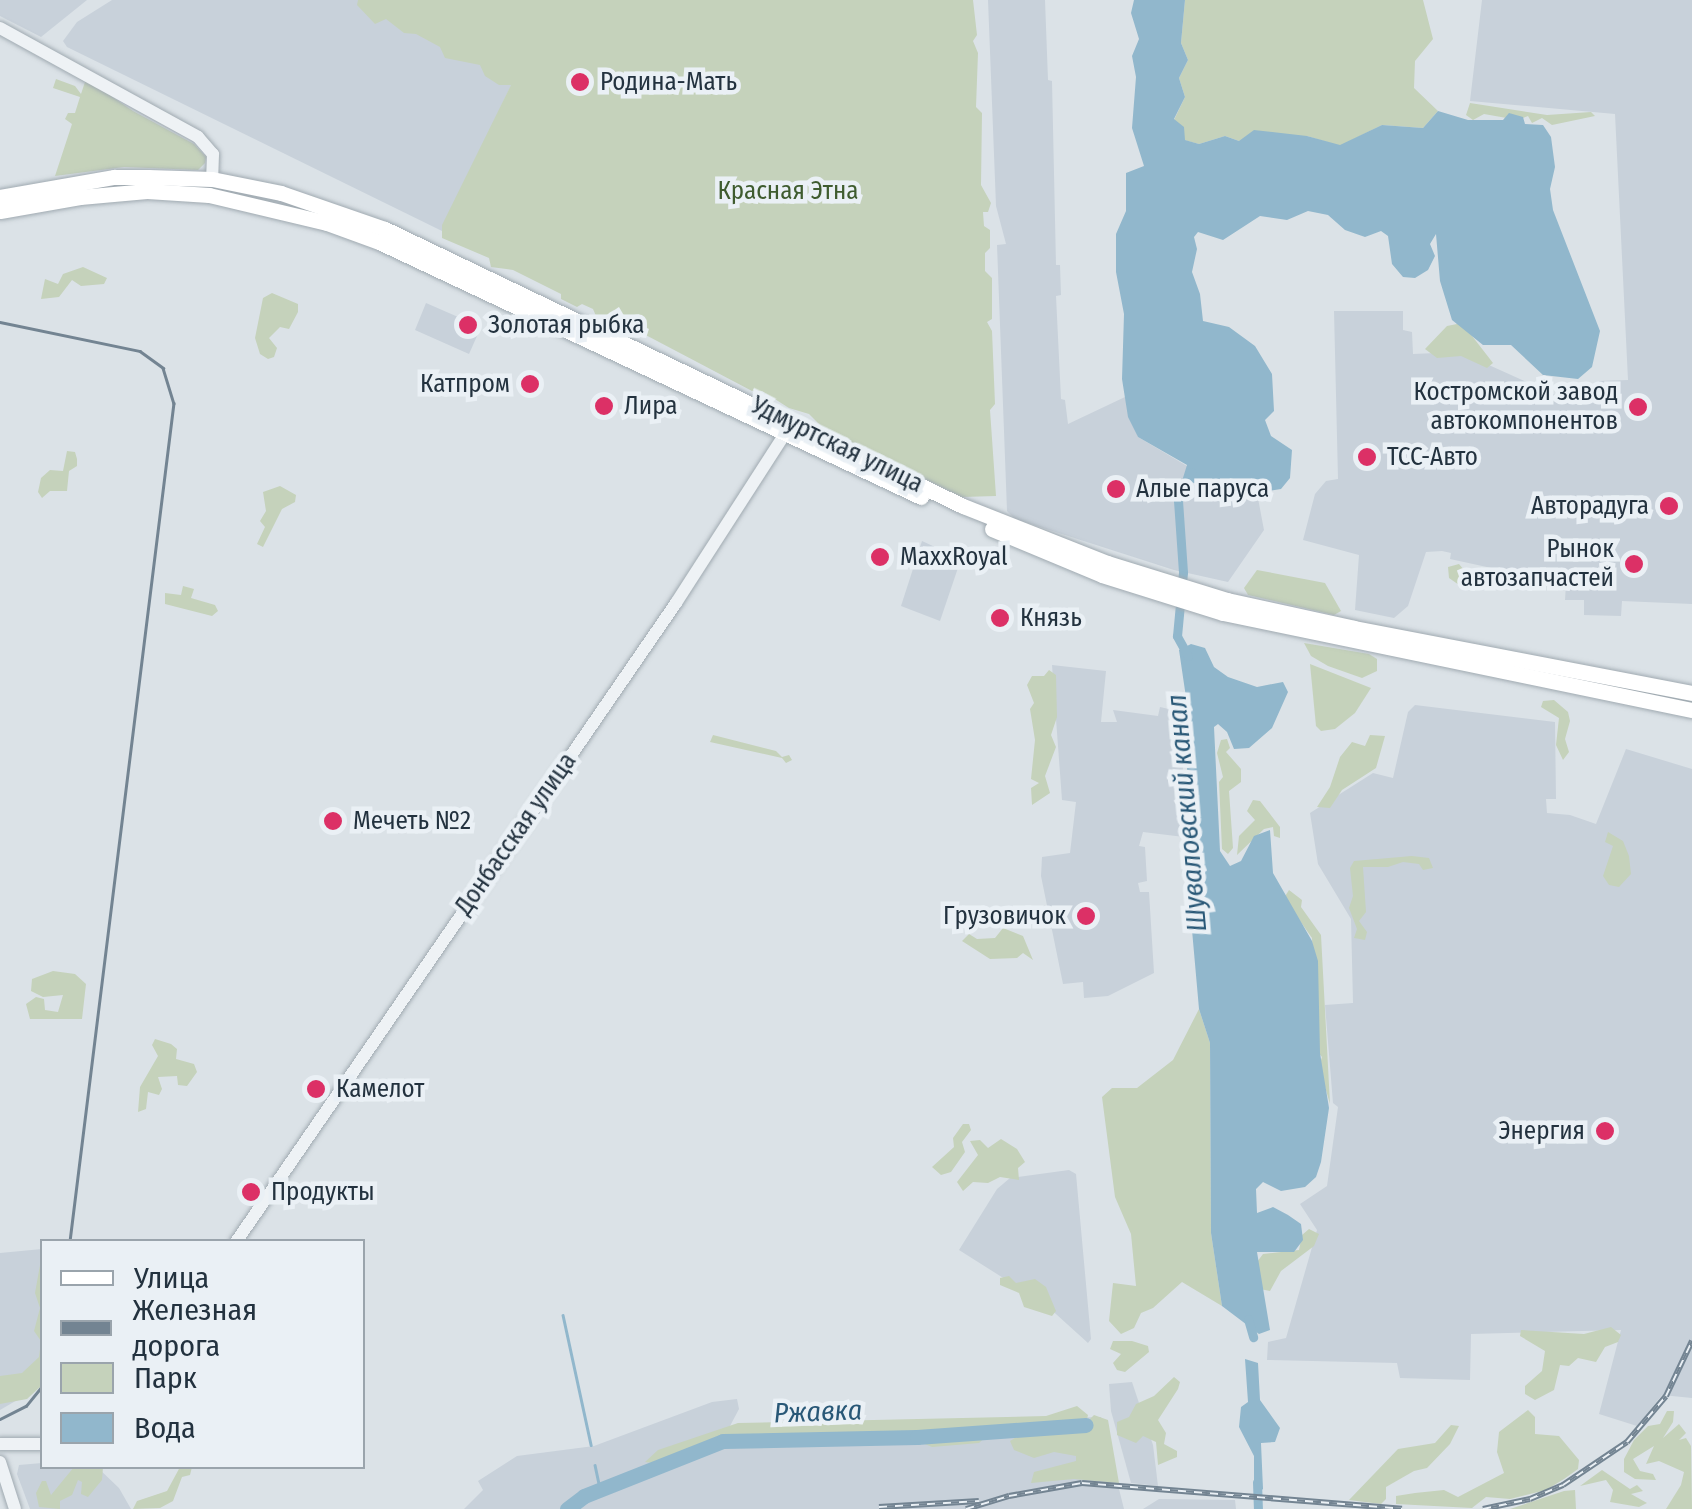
<!DOCTYPE html>
<meta charset="utf-8">
<style>
body{margin:0}
#map{position:relative;width:1692px;height:1509px;overflow:hidden;background:#dbe2e7;font-family:"Fira Sans Condensed",sans-serif}
div>[style]{position:absolute}
[style*='--x']{left:calc(var(--x)*1px);top:calc(var(--y)*1px);width:calc(var(--w)*1px);rotate:calc(var(--a)*1deg)}
.built>*{inset:0;background:#c8d1da}
.green>*{inset:0;background:#c5d2bb}
.water>*{inset:0;background:#91b7cc}
.stream>*{height:2.5px;margin:-1.25px;padding:0 1.25px;transform-origin:1.25px;border-radius:1.25px;background:#91b7cc}
.canal>*{height:9px;margin:-4.5px;padding:0 4.5px;transform-origin:4.5px;border-radius:4.5px;background:#91b7cc}
.river>*{height:15px;margin:-7.5px;padding:0 7.5px;transform-origin:7.5px;border-radius:7.5px;background:#91b7cc}
.roads{filter:drop-shadow(0 0 2px #a0aab1) drop-shadow(0 0 2px #a0aab1)}
.tertiary>*{height:12px;margin:-6px;padding:0 6px;transform-origin:6px;border-radius:6px;background:#eef2f5}
.primary>*{height:15px;margin:-7.5px;padding:0 7.5px;transform-origin:7.5px;border-radius:7.5px;background:#fff}
.tram>*{height:2.5px;margin:-1.25px;padding:0 1.25px;transform-origin:1.25px;border-radius:1.25px;background:#738492}
.rail>*{height:6px;margin-top:-3px;transform-origin:0;background:repeating-linear-gradient(90deg,#eaf0f5 0 8px,#738492 0 16px);box-sizing:border-box;border-block:2px solid #738492}
.dots>*{width:28px;height:28px;translate:-50% -50%;box-sizing:border-box;border:5px solid #eaf0f5;border-radius:50%}
span{translate:-50% -50%;white-space:nowrap;text-align:center;line-height:1.15;-webkit-text-stroke:9px #eaf0f5;paint-order:stroke}
.poi-label{font-size:25px;color:#23323f}
.left{translate:0 -50%;text-align:left}
.right{translate:-100% -50%;text-align:right}
.park-label{font-size:25px;color:#3f5c2f}
.street-label{font-size:25px;color:#23323f}
.water-label{font-size:28px;color:#295877;font-style:italic}
.legend{position:absolute;left:40px;top:1239px;width:325px;height:230px;box-sizing:border-box;background:#eaf0f5;border:2px solid #9aa4ac;margin:0;padding:12px 18px;list-style:none;font-size:30px;color:#23323f}
.legend li{display:flex;align-items:center;gap:20px;height:50px}
.legend b{width:50px;border:2px solid #9aa4ac}
</style>
<div id="map">
<div class="built">
<div style="clip-path:polygon(0 0,87px 0,41px 37px,0 16px)"></div>
<div style="clip-path:polygon(112px 0,358px 0,515px 77px,442px 231px,67px 47px,63px 41px,77px 22px)"></div>
<div style="clip-path:polygon(988px 0,1045px 0,1048px 80px,1052px 81px,1056px 265px,1060px 265px,1061px 295px,1056px 296px,1061px 399px,1065px 400px,1068px 424px,1125px 397px,1138px 437px,1187px 466px,1187px 484px,1257px 493px,1264px 530px,1228px 582px,1174px 570px,1015px 519px,1007px 511px,997px 245px,1006px 244px,996px 206px)"></div>
<div style="clip-path:polygon(1482px 0,1692px 0,1692px 604px,1622px 601px,1621px 616px,1584px 615px,1584px 600px,1565px 600px,1566px 584px,1450px 559px,1451px 553px,1442px 551px,1426px 552px,1408px 606px,1394px 618px,1355px 610px,1359px 555px,1303px 540px,1315px 494px,1326px 481px,1338px 479px,1334px 311px,1403px 311px,1403px 330px,1412px 332px,1413px 354px,1460px 352px,1569px 401px,1572px 393px,1598px 399px,1599px 381px,1628px 380px,1615px 114px,1470px 101px)"></div>
<div style="clip-path:polygon(426px 303px,481px 327px,469px 354px,415px 330px)"></div>
<div style="clip-path:polygon(922px 541px,961px 559px,940px 621px,901px 606px)"></div>
<div style="clip-path:polygon(1052px 665px,1106px 671px,1101px 722px,1117px 722px,1113px 710px,1158px 716px,1160px 707px,1182px 712px,1184px 837px,1143px 832px,1139px 846px,1145px 847px,1147px 881px,1138px 883px,1140px 892px,1149px 892px,1154px 973px,1108px 996px,1084px 998px,1083px 982px,1063px 984px,1041px 876px,1042px 857px,1070px 853px,1076px 802px,1062px 800px)"></div>
<div style="clip-path:polygon(1415px 705px,1555px 722px,1556px 799px,1546px 799px,1547px 813px,1570px 815px,1596px 824px,1626px 749px,1692px 769px,1692px 1398px,1662px 1395px,1637px 1426px,1599px 1414px,1621px 1330px,1471px 1334px,1470px 1380px,1400px 1378px,1397px 1363px,1267px 1360px,1268px 1342px,1286px 1338px,1317px 1230px,1300px 1204px,1327px 1186px,1338px 1107px,1333px 1103px,1325px 1005px,1353px 1003px,1351px 919px,1318px 864px,1310px 813px,1373px 773px,1393px 778px,1408px 712px)"></div>
<div style="clip-path:polygon(1069px 1170px,1076px 1174px,1091px 1339px,1088px 1343px,1046px 1305px,959px 1250px,997px 1189px,1010px 1178px)"></div>
<div style="clip-path:polygon(42px 1249px,42px 1365px,31px 1392px,0 1410px,0 1253px)"></div>
<div style="clip-path:polygon(1132px 1382px,1153px 1445px,1158px 1486px,1131px 1483px,1111px 1411px,1109px 1384px)"></div>
<div style="clip-path:polygon(737px 1399px,739px 1409px,730px 1426px,1101px 1417px,1124px 1509px,464px 1509px,483px 1490px,478px 1481px,517px 1456px,594px 1446px,712px 1402px)"></div>
<div style="clip-path:polygon(42px 1463px,42px 1466px,97px 1467px,119px 1488px,131px 1509px,30px 1509px,17px 1474px,19px 1465px)"></div>
<div style="clip-path:polygon(1159px 1499px,1235px 1500px,1236px 1509px,1143px 1509px)"></div>
</div>
<div class="green">
<div style="clip-path:polygon(358px 0,973px 0,977px 35px,973px 41px,978px 53px,976px 107px,982px 113px,981px 185px,991px 203px,988px 212px,983px 212px,984px 226px,990px 230px,990px 248px,985px 253px,985px 271px,992px 278px,992px 319px,987px 322px,992px 331px,995px 404px,990px 410px,996px 496px,962px 497px,825px 430px,809px 414px,789px 408px,762px 391px,752px 391px,640px 332px,630px 333px,596px 316px,593px 309px,582px 304px,577px 307px,561px 299px,561px 294px,513px 270px,491px 267px,489px 258px,442px 238px,442px 225px,511px 85px,499px 85px,485px 76px,480px 65px,445px 58px,440px 47px,416px 34px,404px 33px,386px 19px,375px 24px,357px 5px)"></div>
<div style="clip-path:polygon(1185px 0,1423px 0,1433px 39px,1415px 61px,1414px 88px,1438px 111px,1423px 128px,1382px 125px,1340px 146px,1307px 136px,1239px 141px,1225px 136px,1199px 144px,1184px 140px,1174px 120px,1185px 97px,1179px 78px,1188px 60px,1181px 43px)"></div>
<div style="clip-path:polygon(56px 79px,75px 86px,81px 94px,86px 79px,133px 111px,194px 144px,206px 157px,205px 163px,198px 170px,124px 167px,55px 176px,72px 124px,65px 119px,68px 113px,75px 113px,80px 97px,53px 88px)"></div>
<div style="clip-path:polygon(1470px 103px,1547px 115px,1591px 112px,1595px 116px,1552px 125px,1542px 118px,1532px 123px,1528px 116px,1518px 120px,1484px 114px,1473px 120px,1466px 115px)"></div>
<div style="clip-path:polygon(83px 267px,107px 278px,104px 284px,81px 286px,72px 280px,59px 297px,41px 299px,45px 279px,58px 284px,63px 274px)"></div>
<div style="clip-path:polygon(272px 293px,298px 304px,298px 312px,289px 329px,280px 327px,269px 338px,277px 348px,274px 357px,268px 359px,260px 354px,255px 338px,263px 298px)"></div>
<div style="clip-path:polygon(1462px 323px,1493px 363px,1487px 368px,1461px 356px,1437px 358px,1425px 349px,1447px 326px)"></div>
<div style="clip-path:polygon(67px 451px,75px 452px,77px 459px,77px 466px,69px 471px,67px 491px,50px 491px,42px 498px,38px 492px,41px 478px,50px 470px,63px 471px)"></div>
<div style="clip-path:polygon(280px 486px,296px 495px,295px 502px,282px 509px,263px 547px,257px 544px,265px 527px,260px 521px,266px 511px,263px 492px)"></div>
<div style="clip-path:polygon(1459px 564px,1464px 570px,1490px 571px,1494px 576px,1491px 585px,1467px 582px,1462px 587px,1449px 578px,1448px 567px)"></div>
<div style="clip-path:polygon(1257px 570px,1325px 583px,1341px 611px,1334px 615px,1248px 595px,1244px 588px)"></div>
<div style="clip-path:polygon(183px 586px,194px 589px,191px 598px,215px 605px,218px 611px,212px 616px,165px 604px,165px 593px,181px 595px)"></div>
<div style="clip-path:polygon(1304px 643px,1369px 654px,1377px 659px,1377px 671px,1362px 678px,1328px 666px,1311px 656px)"></div>
<div style="clip-path:polygon(1310px 664px,1371px 688px,1355px 713px,1335px 729px,1321px 731px,1316px 726px)"></div>
<div style="clip-path:polygon(1049px 670px,1056px 675px,1057px 717px,1051px 735px,1056px 747px,1045px 776px,1050px 793px,1032px 805px,1031px 788px,1039px 783px,1031px 779px,1035px 740px,1030px 709px,1034px 703px,1027px 685px,1032px 676px,1044px 676px)"></div>
<div style="clip-path:polygon(1554px 700px,1568px 712px,1570px 721px,1565px 739px,1569px 752px,1563px 760px,1556px 745px,1559px 718px,1541px 707px,1543px 701px)"></div>
<div style="clip-path:polygon(713px 735px,776px 751px,782px 757px,789px 755px,792px 760px,786px 763px,782px 758px,710px 742px)"></div>
<div style="clip-path:polygon(1370px 735px,1385px 736px,1376px 768px,1342px 790px,1330px 808px,1317px 807px,1330px 787px,1340px 757px,1352px 742px,1365px 746px)"></div>
<div style="clip-path:polygon(1227px 739px,1230px 748px,1226px 752px,1241px 769px,1241px 782px,1229px 791px,1233px 848px,1228px 854px,1222px 849px,1219px 782px,1223px 777px,1217px 753px,1221px 740px)"></div>
<div style="clip-path:polygon(1253px 800px,1260px 801px,1280px 827px,1280px 838px,1274px 836px,1273px 827px,1264px 829px,1237px 855px,1239px 836px,1255px 820px,1247px 811px)"></div>
<div style="clip-path:polygon(1608px 832px,1623px 841px,1629px 856px,1631px 874px,1619px 887px,1609px 885px,1603px 876px,1613px 846px,1605px 842px)"></div>
<div style="clip-path:polygon(1412px 856px,1429px 858px,1433px 868px,1423px 870px,1419px 864px,1403px 862px,1388px 867px,1363px 867px,1366px 912px,1359px 921px,1367px 932px,1365px 940px,1354px 938px,1357px 929px,1349px 908px,1353px 896px,1350px 868px,1354px 861px)"></div>
<div style="clip-path:polygon(1289px 890px,1302px 900px,1301px 907px,1321px 935px,1330px 1104px,1319px 1066px,1322px 1057px,1316px 1050px,1312px 938px,1284px 898px)"></div>
<div style="clip-path:polygon(1003px 928px,1023px 936px,1033px 960px,1023px 953px,1017px 958px,990px 959px,962px 941px,969px 934px,977px 939px,995px 938px)"></div>
<div style="clip-path:polygon(53px 971px,75px 974px,86px 984px,82px 1019px,30px 1019px,26px 1004px,36px 997px,44px 999px,45px 1010px,58px 1012px,63px 995px,43px 997px,31px 991px,32px 979px)"></div>
<div style="clip-path:polygon(1199px 1009px,1210px 1043px,1211px 1233px,1222px 1306px,1182px 1282px,1153px 1308px,1141px 1313px,1134px 1328px,1121px 1334px,1109px 1321px,1113px 1283px,1136px 1286px,1131px 1234px,1115px 1197px,1102px 1097px,1112px 1088px,1137px 1088px,1173px 1060px)"></div>
<div style="clip-path:polygon(155px 1039px,171px 1044px,177px 1049px,176px 1059px,194px 1064px,197px 1072px,187px 1086px,178px 1085px,177px 1076px,158px 1077px,162px 1089px,159px 1095px,148px 1092px,146px 1109px,138px 1112px,140px 1087px,158px 1056px,152px 1045px)"></div>
<div style="clip-path:polygon(963px 1124px,969px 1124px,971px 1130px,962px 1142px,965px 1152px,951px 1172px,941px 1175px,932px 1167px,954px 1147px,953px 1138px)"></div>
<div style="clip-path:polygon(1001px 1139px,1017px 1149px,1025px 1162px,1018px 1168px,1019px 1180px,1000px 1177px,988px 1183px,973px 1182px,963px 1191px,957px 1182px,978px 1155px,970px 1141px,980px 1140px,988px 1148px)"></div>
<div style="clip-path:polygon(1309px 1229px,1319px 1234px,1314px 1246px,1281px 1271px,1270px 1291px,1260px 1289px,1257px 1262px,1263px 1254px,1299px 1250px,1302px 1235px)"></div>
<div style="clip-path:polygon(42px 1254px,41px 1386px,27px 1399px,0 1404px,0 1376px,22px 1373px,39px 1357px,41px 1341px,34px 1331px,40px 1308px,35px 1293px)"></div>
<div style="clip-path:polygon(1009px 1276px,1016px 1283px,1035px 1279px,1046px 1287px,1056px 1311px,1052px 1316px,1024px 1307px,1019px 1293px,1000px 1285px,1000px 1278px)"></div>
<div style="clip-path:polygon(1611px 1327px,1621px 1335px,1618px 1342px,1605px 1347px,1596px 1362px,1578px 1358px,1569px 1366px,1560px 1365px,1554px 1390px,1535px 1400px,1525px 1394px,1525px 1386px,1542px 1371px,1545px 1351px,1520px 1336px,1521px 1330px,1584px 1334px)"></div>
<div style="clip-path:polygon(1113px 1341px,1132px 1341px,1148px 1346px,1149px 1352px,1125px 1372px,1117px 1370px,1113px 1363px,1121px 1354px,1110px 1349px)"></div>
<div style="clip-path:polygon(1174px 1377px,1180px 1382px,1178px 1389px,1158px 1420px,1166px 1433px,1164px 1444px,1177px 1451px,1177px 1457px,1158px 1465px,1156px 1442px,1143px 1436px,1136px 1443px,1117px 1435px,1117px 1422px,1129px 1417px,1136px 1404px,1154px 1396px)"></div>
<div style="clip-path:polygon(1077px 1406px,1088px 1415px,1086px 1423px,1094px 1415px,1108px 1420px,1119px 1483px,1074px 1479px,1031px 1483px,1034px 1472px,1076px 1461px,1076px 1456px,1054px 1452px,1034px 1458px,1014px 1450px,1010px 1441px,1021px 1434px,1080px 1431px,1085px 1423px,1077px 1429px,990px 1433px,979px 1443px,932px 1447px,908px 1437px,726px 1436px,661px 1464px,645px 1462px,658px 1450px,738px 1423px,1046px 1416px)"></div>
<div style="clip-path:polygon(1528px 1410px,1535px 1417px,1535px 1434px,1559px 1436px,1579px 1460px,1578px 1469px,1564px 1479px,1546px 1490px,1510px 1499px,1486px 1497px,1472px 1508px,1396px 1504px,1396px 1496px,1415px 1493px,1444px 1490px,1458px 1497px,1504px 1473px,1497px 1452px,1499px 1432px)"></div>
<div style="clip-path:polygon(1667px 1411px,1674px 1411px,1673px 1422px,1663px 1438px,1679px 1424px,1686px 1433px,1679px 1440px,1686px 1438px,1691px 1446px,1692px 1509px,1666px 1509px,1681px 1485px,1684px 1472px,1659px 1461px,1646px 1464px,1654px 1446px,1633px 1459px,1640px 1471px,1653px 1474px,1656px 1480px,1635px 1479px,1624px 1472px,1624px 1459px,1634px 1440px,1648px 1426px,1660px 1424px)"></div>
<div style="clip-path:polygon(1451px 1425px,1459px 1426px,1450px 1444px,1427px 1468px,1414px 1471px,1386px 1487px,1386px 1499px,1381px 1504px,1349px 1500px,1398px 1449px,1435px 1443px)"></div>
<div style="clip-path:polygon(74px 1467px,103px 1467px,102px 1480px,88px 1497px,81px 1494px,82px 1482px,78px 1480px,72px 1495px,60px 1501px,60px 1509px,39px 1507px,36px 1493px,42px 1481px,46px 1481px,51px 1495px)"></div>
<div style="clip-path:polygon(180px 1467px,192px 1467px,190px 1475px,182px 1477px,173px 1501px,160px 1508px,133px 1509px,137px 1501px,167px 1491px)"></div>
<div style="clip-path:polygon(1602px 1470px,1630px 1489px,1637px 1485px,1643px 1491px,1631px 1494px,1647px 1503px,1639px 1507px,1610px 1502px,1613px 1490px,1606px 1480px,1580px 1486px)"></div>
<div style="clip-path:polygon(1575px 1490px,1576px 1509px,1510px 1509px,1564px 1491px)"></div>
</div>
<div class="water">
<div style="clip-path:polygon(1134px 0,1185px 0,1181px 43px,1188px 60px,1179px 78px,1185px 97px,1174px 119px,1184px 127px,1185px 140px,1199px 144px,1225px 136px,1239px 141px,1254px 130px,1307px 136px,1340px 145px,1382px 125px,1423px 128px,1438px 111px,1468px 120px,1503px 120px,1509px 113px,1523px 117px,1525px 124px,1543px 125px,1551px 137px,1555px 167px,1550px 189px,1553px 210px,1600px 331px,1592px 367px,1578px 379px,1543px 375px,1511px 345px,1483px 345px,1452px 320px,1440px 281px,1436px 234px,1430px 244px,1435px 256px,1428px 270px,1415px 278px,1403px 277px,1392px 264px,1388px 236px,1381px 231px,1365px 237px,1345px 230px,1328px 215px,1308px 211px,1287px 220px,1260px 216px,1223px 240px,1198px 232px,1194px 237px,1197px 249px,1192px 272px,1200px 294px,1203px 321px,1229px 327px,1255px 346px,1272px 374px,1274px 411px,1265px 420px,1271px 436px,1292px 450px,1290px 478px,1281px 489px,1257px 493px,1182px 481px,1187px 465px,1138px 437px,1128px 417px,1122px 379px,1124px 314px,1116px 272px,1116px 234px,1126px 211px,1126px 173px,1144px 166px,1132px 128px,1136px 77px,1132px 56px,1139px 39px,1131px 13px)"></div>
<div style="clip-path:polygon(1191px 644px,1205px 648px,1214px 667px,1228px 677px,1257px 687px,1283px 682px,1288px 692px,1272px 728px,1249px 748px,1234px 749px,1227px 732px,1218px 724px,1214px 727px,1220px 851px,1230px 866px,1241px 861px,1254px 836px,1270px 830px,1273px 873px,1312px 941px,1318px 961px,1320px 1053px,1329px 1108px,1321px 1162px,1316px 1177px,1305px 1187px,1281px 1191px,1263px 1182px,1256px 1189px,1257px 1213px,1273px 1207px,1288px 1215px,1301px 1224px,1303px 1240px,1294px 1252px,1257px 1252px,1270px 1330px,1259px 1334px,1222px 1306px,1211px 1233px,1210px 1043px,1199px 1009px,1192px 930px,1186px 841px,1188px 711px,1179px 650px)"></div>
<div style="clip-path:polygon(1245px 1359px,1258px 1363px,1260px 1400px,1280px 1428px,1275px 1442px,1261px 1443px,1263px 1489px,1259px 1492px,1254px 1487px,1254px 1456px,1239px 1427px,1241px 1407px,1248px 1402px)"></div>
</div>
<div class="stream">
<div style="--x:563;--y:1315;--w:133;--a:77.8"></div>
<div style="--x:595;--y:1465;--w:25;--a:78"></div>
</div>
<div class="canal">
<div style="--x:1188;--y:656;--w:23;--a:-119"></div>
<div style="--x:1177;--y:636;--w:64;--a:-84.6"></div>
<div style="--x:1183;--y:572;--w:72;--a:-94"></div>
<div style="--x:1178;--y:500;--w:31;--a:-65"></div>
<div style="--x:1248;--y:1319;--w:19;--a:74"></div>
<div style="--x:1257;--y:1482;--w:27;--a:88"></div>
</div>
<div class="river">
<div style="--x:567;--y:1509;--w:21;--a:-37"></div>
<div style="--x:584;--y:1496;--w:149;--a:-21.6"></div>
<div style="--x:723;--y:1441;--w:194;--a:-1.2"></div>
<div style="--x:917;--y:1437;--w:169;--a:-4.1"></div>
</div>
<div class="roads">
<div class="tertiary">
<div style="--x:0;--y:28;--w:226;--a:28.8"></div>
<div style="--x:198;--y:137;--w:23;--a:49"></div>
<div style="--x:213;--y:154;--w:25;--a:92"></div>
<div style="--x:236;--y:1242;--w:776;--a:-55.45"></div>
<div style="--x:676;--y:603;--w:211;--a:-57.2"></div>
<div style="--x:0;--y:1444;--w:42;--a:0"></div>
<div style="--x:0;--y:1462;--w:49;--a:72.3"></div>
</div>
<div class="primary">
<div style="--x:0;--y:197;--w:116;--a:-10"></div>
<div style="--x:114;--y:177;--w:34;--a:0"></div>
<div style="--x:148;--y:177;--w:64;--a:1.8"></div>
<div style="--x:212;--y:179;--w:70;--a:11.5"></div>
<div style="--x:281;--y:193;--w:110;--a:19.1"></div>
<div style="--x:385;--y:229;--w:641;--a:25.61"></div>
<div style="--x:963;--y:506;--w:155;--a:21.6"></div>
<div style="--x:1107;--y:563;--w:126;--a:17.1"></div>
<div style="--x:1227;--y:600;--w:130;--a:12.4"></div>
<div style="--x:1354;--y:628;--w:344;--a:10.9"></div>
<div style="--x:0;--y:211;--w:81;--a:-9.9"></div>
<div style="--x:80;--y:197;--w:67;--a:-5.1"></div>
<div style="--x:147;--y:191;--w:62;--a:3.7"></div>
<div style="--x:209;--y:195;--w:121;--a:13.3"></div>
<div style="--x:327;--y:223;--w:55;--a:20.1"></div>
<div style="--x:379;--y:242;--w:599;--a:25.2"></div>
<div style="--x:992;--y:529;--w:119;--a:22.7"></div>
<div style="--x:1102;--y:575;--w:127;--a:17.4"></div>
<div style="--x:1223;--y:613;--w:479;--a:11.7"></div>
</div>
</div>
<div class="tram">
<div style="--x:0;--y:322;--w:143;--a:11.7"></div>
<div style="--x:140;--y:351;--w:29;--a:36"></div>
<div style="--x:163;--y:368;--w:37;--a:73"></div>
<div style="--x:174;--y:403;--w:845;--a:97.07"></div>
<div style="--x:0;--y:1419;--w:29;--a:-27"></div>
<div style="--x:26;--y:1406;--w:26;--a:-51"></div>
</div>
<div class="rail">
<div style="--x:879;--y:1507;--w:100;--a:-3.4"></div>
<div style="--x:966;--y:1509;--w:45;--a:-16.8"></div>
<div style="--x:1009;--y:1496;--w:74;--a:-10.1"></div>
<div style="--x:1082;--y:1483;--w:321;--a:4.6"></div>
<div style="--x:1483;--y:1509;--w:48;--a:-12"></div>
<div style="--x:1530;--y:1499;--w:36;--a:-23"></div>
<div style="--x:1563;--y:1485;--w:77;--a:-33.9"></div>
<div style="--x:1627;--y:1442;--w:60;--a:-49.7"></div>
<div style="--x:1666;--y:1396;--w:61;--a:-64.7"></div>
</div>
<div class="dots">
<div style="left:580px;top:82px;background:#dc3066"></div>
<div style="left:468px;top:325px;background:#dc3066"></div>
<div style="left:530px;top:384px;background:#dc3066"></div>
<div style="left:604px;top:406px;background:#dc3066"></div>
<div style="left:1638px;top:407px;background:#dc3066"></div>
<div style="left:1367px;top:457px;background:#dc3066"></div>
<div style="left:1116px;top:489px;background:#dc3066"></div>
<div style="left:1669px;top:506px;background:#dc3066"></div>
<div style="left:880px;top:557px;background:#dc3066"></div>
<div style="left:1634px;top:564px;background:#dc3066"></div>
<div style="left:1000px;top:618px;background:#dc3066"></div>
<div style="left:333px;top:821px;background:#dc3066"></div>
<div style="left:1086px;top:916px;background:#dc3066"></div>
<div style="left:316px;top:1089px;background:#dc3066"></div>
<div style="left:1605px;top:1131px;background:#dc3066"></div>
<div style="left:251px;top:1192px;background:#dc3066"></div>
</div>
<div class="poi-label">
<span class="left" style="left:600px;top:82px">Родина-Мать</span>
<span class="left" style="left:488px;top:325px">Золотая рыбка</span>
<span class="right" style="left:510px;top:384px">Катпром</span>
<span class="right" style="left:1618px;top:407px">Костромской завод<br>автокомпонентов</span>
<span class="left" style="left:624px;top:406px">Лира</span>
<span class="left" style="left:1387px;top:457px">ТСС-Авто</span>
<span class="left" style="left:1136px;top:489px">Алые паруса</span>
<span class="right" style="left:1649px;top:506px">Авторадуга</span>
<span class="right" style="left:1614px;top:564px">Рынок<br>автозапчастей</span>
<span class="left" style="left:900px;top:557px">MaxxRoyal</span>
<span class="left" style="left:1020px;top:618px">Князь</span>
<span class="left" style="left:353px;top:821px">Мечеть №2</span>
<span class="right" style="left:1066px;top:916px">Грузовичок</span>
<span class="left" style="left:336px;top:1089px">Камелот</span>
<span class="right" style="left:1585px;top:1131px">Энергия</span>
<span class="left" style="left:271px;top:1192px">Продукты</span>
</div>
<div class="park-label">
<span style="left:788px;top:191px">Красная Этна</span>
</div>
<div class="street-label">
<span style="left:837px;top:445px;rotate:26deg">Удмуртская улица</span>
<span style="left:516px;top:834px;rotate:-55deg">Донбасская улица</span>
</div>
<div class="water-label">
<span style="left:1187px;top:813px;rotate:-95deg">Шуваловский канал</span>
<span style="left:818px;top:1412px;rotate:-2deg">Ржавка</span>
</div>
<ul class="legend">
<li><b style="height:12px;background:#fff"></b>Улица</li>
<li><b style="height:12px;background:#738492"></b>Железная дорога</li>
<li><b style="height:28px;background:#c5d2bb"></b>Парк</li>
<li><b style="height:28px;background:#91b7cc"></b>Вода</li>
</ul>
</div>
